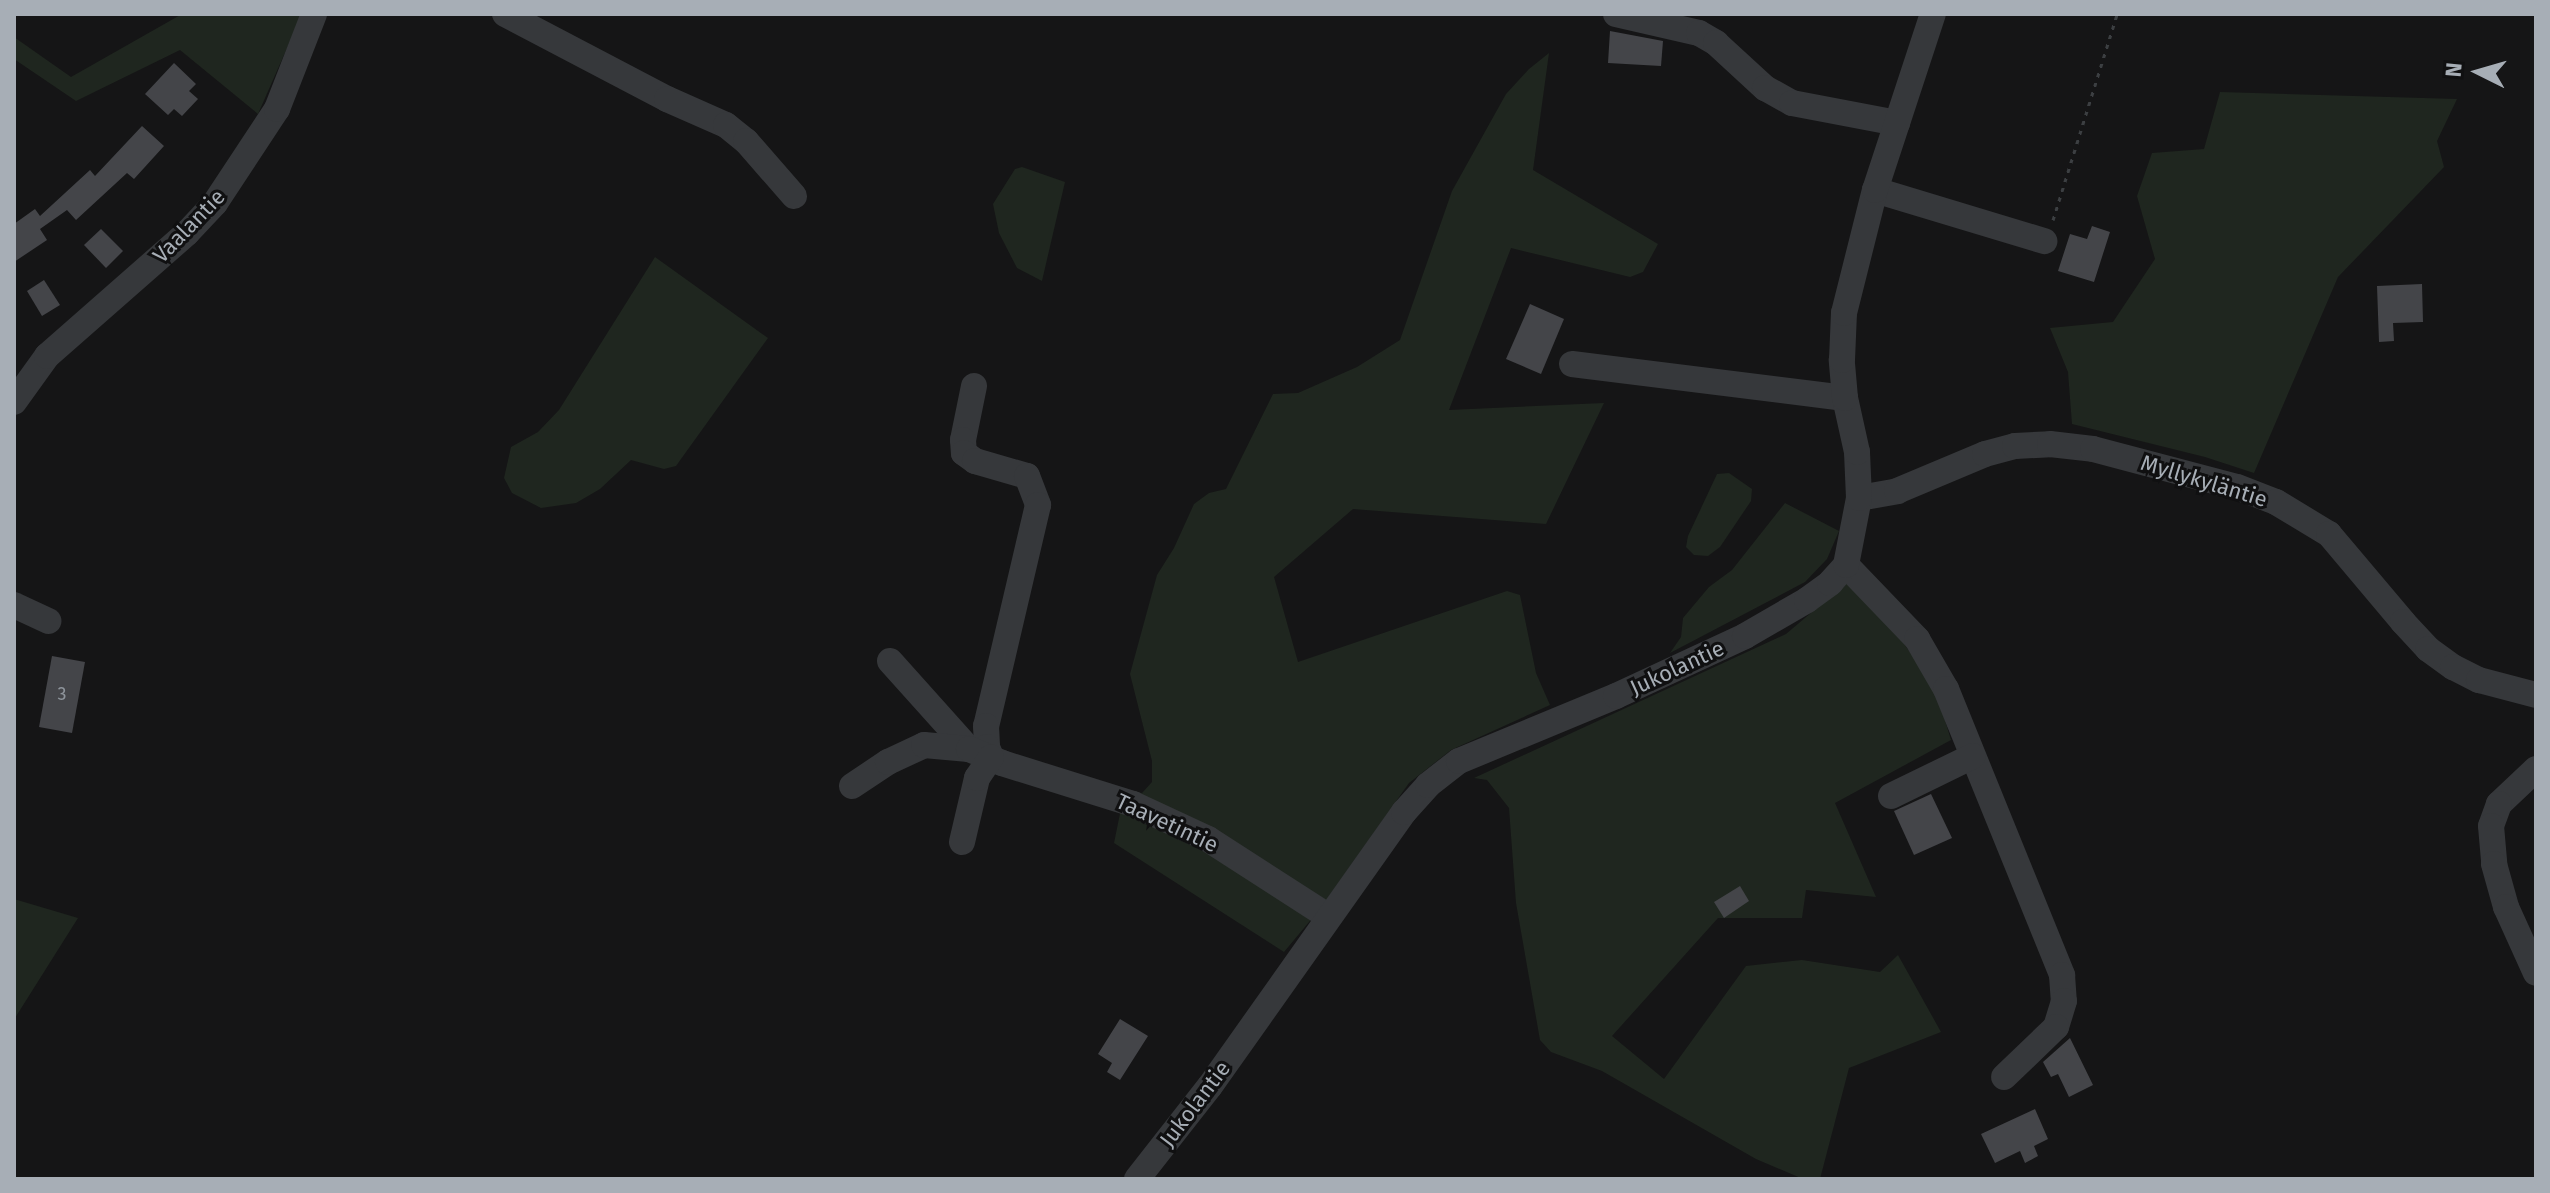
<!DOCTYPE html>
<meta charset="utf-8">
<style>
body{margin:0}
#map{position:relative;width:2550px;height:1193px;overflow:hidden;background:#151516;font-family:"Fira Sans",sans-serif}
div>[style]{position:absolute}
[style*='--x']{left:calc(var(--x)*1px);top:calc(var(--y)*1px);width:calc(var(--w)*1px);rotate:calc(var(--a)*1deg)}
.green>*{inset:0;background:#1f261f}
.building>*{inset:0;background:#444549}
.path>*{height:3px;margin-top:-1.5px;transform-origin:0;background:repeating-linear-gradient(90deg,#3c3f42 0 4px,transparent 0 10px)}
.minor>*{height:26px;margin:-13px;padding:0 13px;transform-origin:13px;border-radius:13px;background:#36383b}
span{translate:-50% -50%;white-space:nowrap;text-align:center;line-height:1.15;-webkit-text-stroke:6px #101011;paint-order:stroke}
.number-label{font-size:18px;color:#8e949b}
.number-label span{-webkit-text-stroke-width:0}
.street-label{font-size:22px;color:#a7aeb6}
.frame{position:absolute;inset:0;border:16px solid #a7aeb6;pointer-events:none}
.north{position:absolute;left:2438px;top:32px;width:80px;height:80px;-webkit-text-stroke:6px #101011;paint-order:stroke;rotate:275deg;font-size:22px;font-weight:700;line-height:32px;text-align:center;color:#a7aeb6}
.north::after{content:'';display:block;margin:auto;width:28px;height:36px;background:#a7aeb6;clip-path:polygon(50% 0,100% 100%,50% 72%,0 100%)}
</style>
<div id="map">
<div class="green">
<div style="clip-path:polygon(182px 14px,302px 14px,258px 114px,180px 50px,76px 101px,14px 59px,14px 37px,71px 77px)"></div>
<div style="clip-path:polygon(1549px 53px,1533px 170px,1658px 244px,1643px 272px,1630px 277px,1511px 248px,1449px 410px,1604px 403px,1546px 524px,1353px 509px,1274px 577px,1298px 662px,1507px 591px,1520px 595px,1536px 673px,1550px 705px,1451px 750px,1409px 783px,1319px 910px,1284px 952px,1114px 843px,1125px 789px,1142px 793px,1152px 782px,1152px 761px,1130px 674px,1157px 575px,1174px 548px,1194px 504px,1209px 493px,1226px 489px,1273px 394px,1298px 393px,1357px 367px,1400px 340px,1452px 191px,1506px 94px,1529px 69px)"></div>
<div style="clip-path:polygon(2220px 92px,2457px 99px,2437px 141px,2444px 167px,2338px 277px,2254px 473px,2205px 457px,2072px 424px,2068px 372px,2050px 328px,2113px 322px,2155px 259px,2137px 196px,2152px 153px,2204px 149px)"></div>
<div style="clip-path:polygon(1022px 167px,1065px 182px,1042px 281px,1017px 268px,999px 233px,993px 204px,1015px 169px)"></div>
<div style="clip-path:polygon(655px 257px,768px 338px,676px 466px,664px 469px,631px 460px,600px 489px,576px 503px,541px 508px,512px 493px,504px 478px,511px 447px,538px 432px,559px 410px)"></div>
<div style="clip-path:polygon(1729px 473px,1752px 489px,1751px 501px,1720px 547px,1708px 556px,1694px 555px,1686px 547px,1688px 536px,1717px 474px)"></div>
<div style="clip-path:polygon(1785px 503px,1839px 531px,1827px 559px,1805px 582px,1670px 653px,1681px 637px,1683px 618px,1709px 587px,1732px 570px)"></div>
<div style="clip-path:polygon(1851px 579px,1893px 627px,1936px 691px,1951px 740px,1835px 803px,1876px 897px,1806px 890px,1802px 918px,1718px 918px,1612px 1036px,1664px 1079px,1746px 966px,1802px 960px,1880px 972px,1898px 955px,1941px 1032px,1849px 1068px,1820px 1179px,1803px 1179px,1756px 1159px,1602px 1071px,1551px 1052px,1540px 1040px,1516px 903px,1509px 808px,1487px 780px,1474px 778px,1786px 634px)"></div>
<div style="clip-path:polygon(14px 899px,78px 918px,15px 1018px,14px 1018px)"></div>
</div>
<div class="building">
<div style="clip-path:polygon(1610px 31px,1663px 41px,1661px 66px,1608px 63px)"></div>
<div style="clip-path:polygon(174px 63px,196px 84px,189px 91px,198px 99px,182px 116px,174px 109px,168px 115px,145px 94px)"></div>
<div style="clip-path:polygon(142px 126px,164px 146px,134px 179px,127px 173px,76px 220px,67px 210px,40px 229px,47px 240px,14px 262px,14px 224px,35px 209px,40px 216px,90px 170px,95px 176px)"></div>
<div style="clip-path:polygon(2092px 226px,2110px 232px,2094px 282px,2058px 271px,2070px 234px,2087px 239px)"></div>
<div style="clip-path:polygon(101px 229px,123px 251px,106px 268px,84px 245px)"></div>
<div style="clip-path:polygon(44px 280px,60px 305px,42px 316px,27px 291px)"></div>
<div style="clip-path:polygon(2422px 284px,2423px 322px,2393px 323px,2394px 341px,2379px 342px,2377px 286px)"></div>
<div style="clip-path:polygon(1530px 304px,1564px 319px,1541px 374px,1506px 359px)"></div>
<div style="clip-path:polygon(52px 656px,85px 662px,72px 733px,39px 727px)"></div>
<div style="clip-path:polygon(1931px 794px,1952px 838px,1914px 855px,1894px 811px)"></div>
<div style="clip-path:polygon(1740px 886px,1749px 901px,1724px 918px,1714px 902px)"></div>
<div style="clip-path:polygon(1120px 1019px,1148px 1036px,1120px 1080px,1107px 1072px,1112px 1063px,1098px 1054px)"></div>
<div style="clip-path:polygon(2070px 1038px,2093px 1085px,2069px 1097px,2058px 1074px,2051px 1077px,2043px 1062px)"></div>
<div style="clip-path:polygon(2035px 1109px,2048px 1139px,2034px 1146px,2038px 1156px,2025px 1163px,2020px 1151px,1995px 1163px,1981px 1134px)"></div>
</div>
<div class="path">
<div style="--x:2053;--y:220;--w:216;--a:-72.7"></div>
</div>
<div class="minor">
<div style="--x:505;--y:14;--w:183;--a:27.7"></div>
<div style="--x:667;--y:99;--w:64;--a:23.8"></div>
<div style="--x:726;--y:125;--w:26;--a:39"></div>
<div style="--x:746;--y:141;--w:73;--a:48.9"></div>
<div style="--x:1616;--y:14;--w:85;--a:12.9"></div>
<div style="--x:1699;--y:33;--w:20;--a:30"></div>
<div style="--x:1716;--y:43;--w:67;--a:42.6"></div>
<div style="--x:1765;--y:88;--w:31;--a:29"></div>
<div style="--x:1792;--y:103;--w:107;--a:10.8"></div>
<div style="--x:1875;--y:190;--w:177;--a:16.8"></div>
<div style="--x:1572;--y:364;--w:275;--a:7.1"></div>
<div style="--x:974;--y:386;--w:55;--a:101.5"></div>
<div style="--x:963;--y:440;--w:13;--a:86"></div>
<div style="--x:964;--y:453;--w:14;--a:36"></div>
<div style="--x:975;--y:461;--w:54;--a:16.1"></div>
<div style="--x:1027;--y:476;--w:31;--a:69"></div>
<div style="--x:1038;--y:505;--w:227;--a:103.2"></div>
<div style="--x:986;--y:726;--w:21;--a:87"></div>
<div style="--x:987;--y:747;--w:11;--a:68"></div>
<div style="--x:14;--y:402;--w:57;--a:-54.3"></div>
<div style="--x:47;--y:356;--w:186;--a:-41.3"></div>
<div style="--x:187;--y:233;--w:41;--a:-47"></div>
<div style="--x:215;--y:203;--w:113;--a:-56.6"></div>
<div style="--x:277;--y:109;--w:102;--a:-68.7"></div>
<div style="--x:1859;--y:498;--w:39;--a:-10"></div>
<div style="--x:1897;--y:491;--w:95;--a:-22.8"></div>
<div style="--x:1985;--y:454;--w:31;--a:-15"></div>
<div style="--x:2015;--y:446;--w:35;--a:-3"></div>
<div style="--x:2050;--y:444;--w:43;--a:6.6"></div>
<div style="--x:2093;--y:449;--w:149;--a:14.8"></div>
<div style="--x:2237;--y:487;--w:42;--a:21"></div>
<div style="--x:2276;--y:502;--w:62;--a:31.1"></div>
<div style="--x:2329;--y:534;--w:115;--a:49.9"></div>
<div style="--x:2403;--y:622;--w:37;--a:47"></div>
<div style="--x:2428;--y:649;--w:31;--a:36"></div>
<div style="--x:2453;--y:667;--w:29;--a:27"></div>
<div style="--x:2479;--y:680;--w:59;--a:14.7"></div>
<div style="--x:1846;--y:565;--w:103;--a:46.2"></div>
<div style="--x:1917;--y:639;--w:58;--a:59.9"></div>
<div style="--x:1946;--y:689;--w:309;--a:67.9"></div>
<div style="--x:2062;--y:975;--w:26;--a:86"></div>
<div style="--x:2064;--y:1001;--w:27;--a:107"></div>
<div style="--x:2056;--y:1027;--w:72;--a:136.1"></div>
<div style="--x:14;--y:605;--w:38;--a:25"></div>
<div style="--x:890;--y:661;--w:118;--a:48.1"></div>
<div style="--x:2536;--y:769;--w:51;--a:136.6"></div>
<div style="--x:2499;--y:804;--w:23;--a:110"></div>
<div style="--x:2491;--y:826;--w:38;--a:85"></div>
<div style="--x:2494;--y:864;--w:45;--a:74.4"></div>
<div style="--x:2506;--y:907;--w:72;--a:65.6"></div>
<div style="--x:852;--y:786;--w:43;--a:-33.7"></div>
<div style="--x:888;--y:762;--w:40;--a:-25"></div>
<div style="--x:924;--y:745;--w:45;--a:5.1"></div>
<div style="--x:969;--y:749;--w:36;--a:23"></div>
<div style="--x:1002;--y:763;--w:137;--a:17.4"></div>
<div style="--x:1133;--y:804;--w:83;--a:25"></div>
<div style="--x:1208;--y:839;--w:144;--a:32.8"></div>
<div style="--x:1891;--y:796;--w:91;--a:-26"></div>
<div style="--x:962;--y:842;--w:66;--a:-76.8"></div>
<div style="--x:977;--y:778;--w:25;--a:-56"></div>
<div style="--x:1137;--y:1179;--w:118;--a:-51.9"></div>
<div style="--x:1210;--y:1086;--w:336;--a:-54.7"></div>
<div style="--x:1404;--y:812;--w:36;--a:-48"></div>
<div style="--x:1428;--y:785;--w:39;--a:-38"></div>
<div style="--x:1459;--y:761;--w:170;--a:-22.5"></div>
<div style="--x:1616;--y:696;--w:142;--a:-24.9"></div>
<div style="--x:1745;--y:636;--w:72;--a:-30.1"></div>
<div style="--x:1807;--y:600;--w:29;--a:-36"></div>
<div style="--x:1830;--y:583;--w:24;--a:-48"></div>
<div style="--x:1846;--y:565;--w:68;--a:-79"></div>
<div style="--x:1859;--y:498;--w:46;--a:-92.5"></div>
<div style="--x:1857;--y:452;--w:55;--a:-102.5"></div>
<div style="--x:1845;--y:398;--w:38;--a:-95"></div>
<div style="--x:1842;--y:360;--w:47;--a:-87.6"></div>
<div style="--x:1844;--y:313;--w:127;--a:-75.9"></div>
<div style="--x:1875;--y:190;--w:185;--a:-71.8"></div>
</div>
<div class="number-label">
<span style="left:62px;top:694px">3</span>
</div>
<div class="street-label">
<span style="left:189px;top:226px;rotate:-46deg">Vaalantie</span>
<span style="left:2204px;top:481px;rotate:17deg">Myllykyläntie</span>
<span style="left:1677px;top:668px;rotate:-25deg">Jukolantie</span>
<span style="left:1167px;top:823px;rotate:25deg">Taavetintie</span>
<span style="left:1195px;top:1104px;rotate:-53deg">Jukolantie</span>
</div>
<div class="frame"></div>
<div class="north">N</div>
</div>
